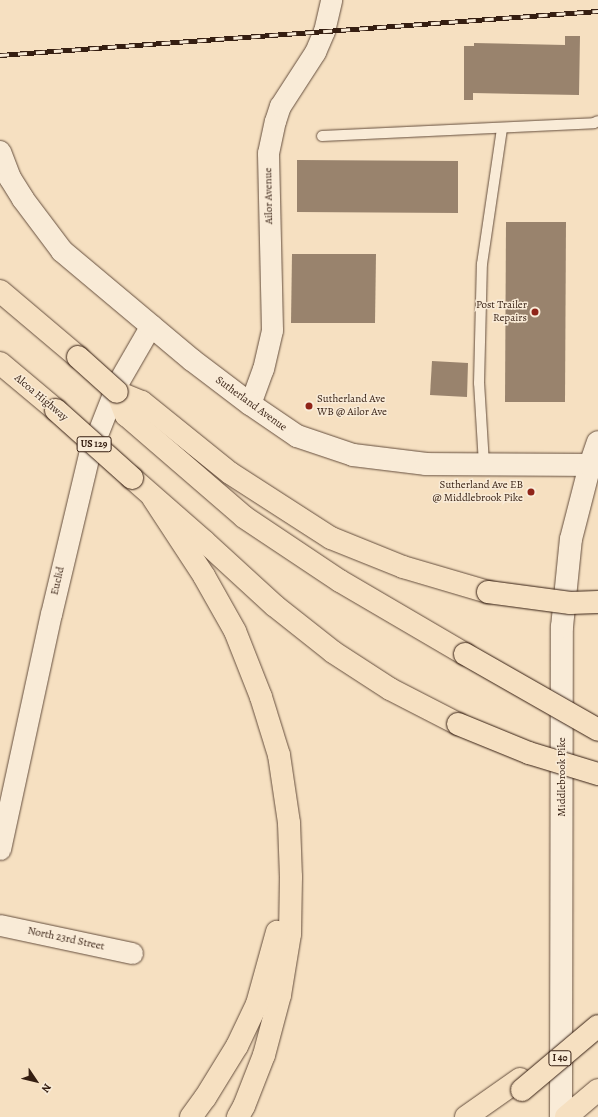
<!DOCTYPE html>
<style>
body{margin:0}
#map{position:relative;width:598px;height:1117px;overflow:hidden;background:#f6e0c1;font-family:Alegreya,serif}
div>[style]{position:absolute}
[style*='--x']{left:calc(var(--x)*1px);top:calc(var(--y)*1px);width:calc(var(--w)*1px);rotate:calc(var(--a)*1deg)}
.building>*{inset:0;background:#99836d}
.roads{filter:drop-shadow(0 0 1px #654e3d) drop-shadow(0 0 1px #654e3d)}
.service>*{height:10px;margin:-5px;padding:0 5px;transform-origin:5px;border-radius:5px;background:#f9ebd7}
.minor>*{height:21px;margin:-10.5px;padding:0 10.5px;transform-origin:10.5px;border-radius:10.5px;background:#f9ebd7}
.tertiary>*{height:22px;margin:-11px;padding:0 11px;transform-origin:11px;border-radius:11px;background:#f9ebd7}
.secondary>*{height:22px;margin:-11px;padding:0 11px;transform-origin:11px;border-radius:11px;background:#f9ebd7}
.motorway>*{height:22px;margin:-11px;padding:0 11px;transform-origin:11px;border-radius:11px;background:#f6e0c1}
.rail>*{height:4.5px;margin-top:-2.25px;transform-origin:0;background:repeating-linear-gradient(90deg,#f9ebd7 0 9px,#351e11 0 18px);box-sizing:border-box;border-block:1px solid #351e11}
.bridges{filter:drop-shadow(0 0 1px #351e11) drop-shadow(0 0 1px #351e11)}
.motorway-bridge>*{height:22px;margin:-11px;padding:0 11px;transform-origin:11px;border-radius:11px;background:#f6e0c1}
.dots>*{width:11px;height:11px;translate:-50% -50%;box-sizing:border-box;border:2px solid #f9ebd7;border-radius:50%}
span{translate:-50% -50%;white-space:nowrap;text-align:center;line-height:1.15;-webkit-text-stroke:3px #f9ebd7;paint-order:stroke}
.shield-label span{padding:1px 3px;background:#f9ebd7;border:1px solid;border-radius:3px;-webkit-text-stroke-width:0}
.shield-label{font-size:10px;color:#351e11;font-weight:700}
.street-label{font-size:11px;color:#351e11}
.poi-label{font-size:11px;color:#351e11}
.right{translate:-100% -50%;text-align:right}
.left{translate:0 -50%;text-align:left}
.north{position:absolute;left:16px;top:1061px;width:40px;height:40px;-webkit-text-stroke:3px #f9ebd7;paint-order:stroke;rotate:125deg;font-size:11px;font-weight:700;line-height:16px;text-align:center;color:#351e11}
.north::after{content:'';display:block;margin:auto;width:14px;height:18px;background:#351e11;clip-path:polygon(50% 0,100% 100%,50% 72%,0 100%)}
</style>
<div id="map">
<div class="building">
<div style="clip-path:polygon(565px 36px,580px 36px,579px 95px,473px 93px,473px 100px,464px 100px,464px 46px,474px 46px,474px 43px,565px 45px)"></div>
<div style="clip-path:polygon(297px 160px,458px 161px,458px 213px,297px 212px)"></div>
<div style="clip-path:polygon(506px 222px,566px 222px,565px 402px,505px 402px)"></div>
<div style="clip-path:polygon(292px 254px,376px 254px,375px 323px,291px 323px)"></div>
<div style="clip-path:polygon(432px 361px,468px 363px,467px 397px,430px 395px)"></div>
</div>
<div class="roads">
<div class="service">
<div style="--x:322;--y:136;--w:272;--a:-2.7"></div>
<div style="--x:594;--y:123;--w:4;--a:-27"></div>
<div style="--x:484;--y:464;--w:81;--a:-93.5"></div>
<div style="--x:479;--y:383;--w:119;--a:-88.6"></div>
<div style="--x:482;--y:264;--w:137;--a:-81.6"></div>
</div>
<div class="minor">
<div style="--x:250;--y:404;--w:37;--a:-70"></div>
<div style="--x:263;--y:369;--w:40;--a:-77"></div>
<div style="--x:272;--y:330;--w:177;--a:-91.3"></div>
<div style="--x:268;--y:153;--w:33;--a:-78"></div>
<div style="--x:275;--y:121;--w:16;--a:-72"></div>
<div style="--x:280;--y:106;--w:64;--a:-57.1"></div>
<div style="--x:315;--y:52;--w:23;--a:-67"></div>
<div style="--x:324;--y:31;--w:32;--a:-77"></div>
<div style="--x:0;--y:849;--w:240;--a:-77.8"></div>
<div style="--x:51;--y:614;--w:163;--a:-76.6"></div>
<div style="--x:89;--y:455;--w:76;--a:-68.5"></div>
<div style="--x:117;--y:384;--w:68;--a:-60"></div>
<div style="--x:0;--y:925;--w:135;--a:12"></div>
</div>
<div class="tertiary">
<div style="--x:0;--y:152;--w:28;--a:69"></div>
<div style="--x:10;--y:178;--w:25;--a:58"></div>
<div style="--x:23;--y:199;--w:65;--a:53.1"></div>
<div style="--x:62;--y:251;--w:170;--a:40"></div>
<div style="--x:192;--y:360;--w:73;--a:37.2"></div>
<div style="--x:250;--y:404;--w:57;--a:34.2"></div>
<div style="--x:297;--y:436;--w:59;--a:18.7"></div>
<div style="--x:353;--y:455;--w:74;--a:7"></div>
<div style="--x:426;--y:464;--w:164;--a:0.3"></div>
</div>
<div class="secondary">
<div style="--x:561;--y:1117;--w:490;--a:-89.9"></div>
<div style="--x:562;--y:627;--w:88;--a:-84.2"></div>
<div style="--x:571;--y:539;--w:76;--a:-75.6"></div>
<div style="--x:590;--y:465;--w:24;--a:-71"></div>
</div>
<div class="motorway">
<div style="--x:0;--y:291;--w:102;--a:40.2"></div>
<div style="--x:0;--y:363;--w:73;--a:40"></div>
<div style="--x:117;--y:392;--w:25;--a:69"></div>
<div style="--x:126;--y:415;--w:156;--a:40.8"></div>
<div style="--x:244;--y:517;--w:115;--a:33.7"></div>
<div style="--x:340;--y:581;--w:145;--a:30.3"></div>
<div style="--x:117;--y:392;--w:27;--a:22"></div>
<div style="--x:142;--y:402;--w:113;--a:38.9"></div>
<div style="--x:230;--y:473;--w:120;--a:32.8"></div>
<div style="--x:331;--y:538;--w:78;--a:21.9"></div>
<div style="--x:403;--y:567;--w:89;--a:16.4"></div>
<div style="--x:132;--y:478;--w:96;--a:41.2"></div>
<div style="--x:204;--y:541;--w:96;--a:42.5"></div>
<div style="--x:275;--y:606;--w:74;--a:38.4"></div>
<div style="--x:333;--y:652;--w:68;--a:33"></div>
<div style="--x:390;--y:689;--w:76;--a:27.2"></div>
<div style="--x:153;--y:498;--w:93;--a:56.8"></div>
<div style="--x:204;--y:576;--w:63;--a:60.6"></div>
<div style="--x:235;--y:631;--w:71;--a:68.5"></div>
<div style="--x:261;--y:697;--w:61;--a:72.8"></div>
<div style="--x:279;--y:755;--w:69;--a:81.6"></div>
<div style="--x:289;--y:823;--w:54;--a:87.9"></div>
<div style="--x:291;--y:877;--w:57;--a:91"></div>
<div style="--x:290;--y:934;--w:62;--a:99.3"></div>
<div style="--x:280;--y:995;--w:62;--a:104.9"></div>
<div style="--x:264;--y:1055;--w:55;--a:111.4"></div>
<div style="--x:244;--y:1106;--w:13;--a:119"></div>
<div style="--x:191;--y:1117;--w:24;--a:-54"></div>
<div style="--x:205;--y:1098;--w:61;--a:-58.4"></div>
<div style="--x:237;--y:1046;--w:47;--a:-64.5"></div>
<div style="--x:257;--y:1004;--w:75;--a:-74.5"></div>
<div style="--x:466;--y:1117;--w:66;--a:-35.1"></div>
<div style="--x:566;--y:1117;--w:42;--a:-40.2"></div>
</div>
</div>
<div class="rail">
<div style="--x:0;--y:55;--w:600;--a:-4.21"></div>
</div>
<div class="bridges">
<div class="motorway-bridge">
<div style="--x:78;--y:357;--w:52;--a:41.9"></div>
<div style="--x:56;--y:410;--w:102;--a:41.8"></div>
<div style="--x:488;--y:592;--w:83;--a:7.6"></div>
<div style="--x:570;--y:603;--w:28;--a:-2"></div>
<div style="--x:465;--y:654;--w:153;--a:29.7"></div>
<div style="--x:458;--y:724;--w:77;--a:22.2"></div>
<div style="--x:529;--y:753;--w:72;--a:16.9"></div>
<div style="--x:522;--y:1090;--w:99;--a:-40.1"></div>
</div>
</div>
<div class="dots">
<div style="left:535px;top:312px;background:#8f2418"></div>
<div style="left:309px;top:406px;background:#8f2418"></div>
<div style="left:531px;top:492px;background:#8f2418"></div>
</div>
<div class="shield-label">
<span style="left:94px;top:444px">US 129</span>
<span style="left:560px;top:1058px">I 40</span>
</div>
<div class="street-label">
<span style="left:269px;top:196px;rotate:-91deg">Ailor Avenue</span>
<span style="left:41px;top:398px;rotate:40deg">Alcoa Highway</span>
<span style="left:251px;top:404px;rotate:36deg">Sutherland Avenue</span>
<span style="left:58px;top:581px;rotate:-77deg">Euclid</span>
<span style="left:562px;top:777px;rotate:-90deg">Middlebrook Pike</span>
<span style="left:66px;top:939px;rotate:12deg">North 23rd Street</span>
</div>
<div class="poi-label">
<span class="right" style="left:527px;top:312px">Post Trailer<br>Repairs</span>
<span class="left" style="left:317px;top:406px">Sutherland Ave<br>WB @ Ailor Ave</span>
<span class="right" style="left:523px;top:492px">Sutherland Ave EB<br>@ Middlebrook Pike</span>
</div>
<div class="north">N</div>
</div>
